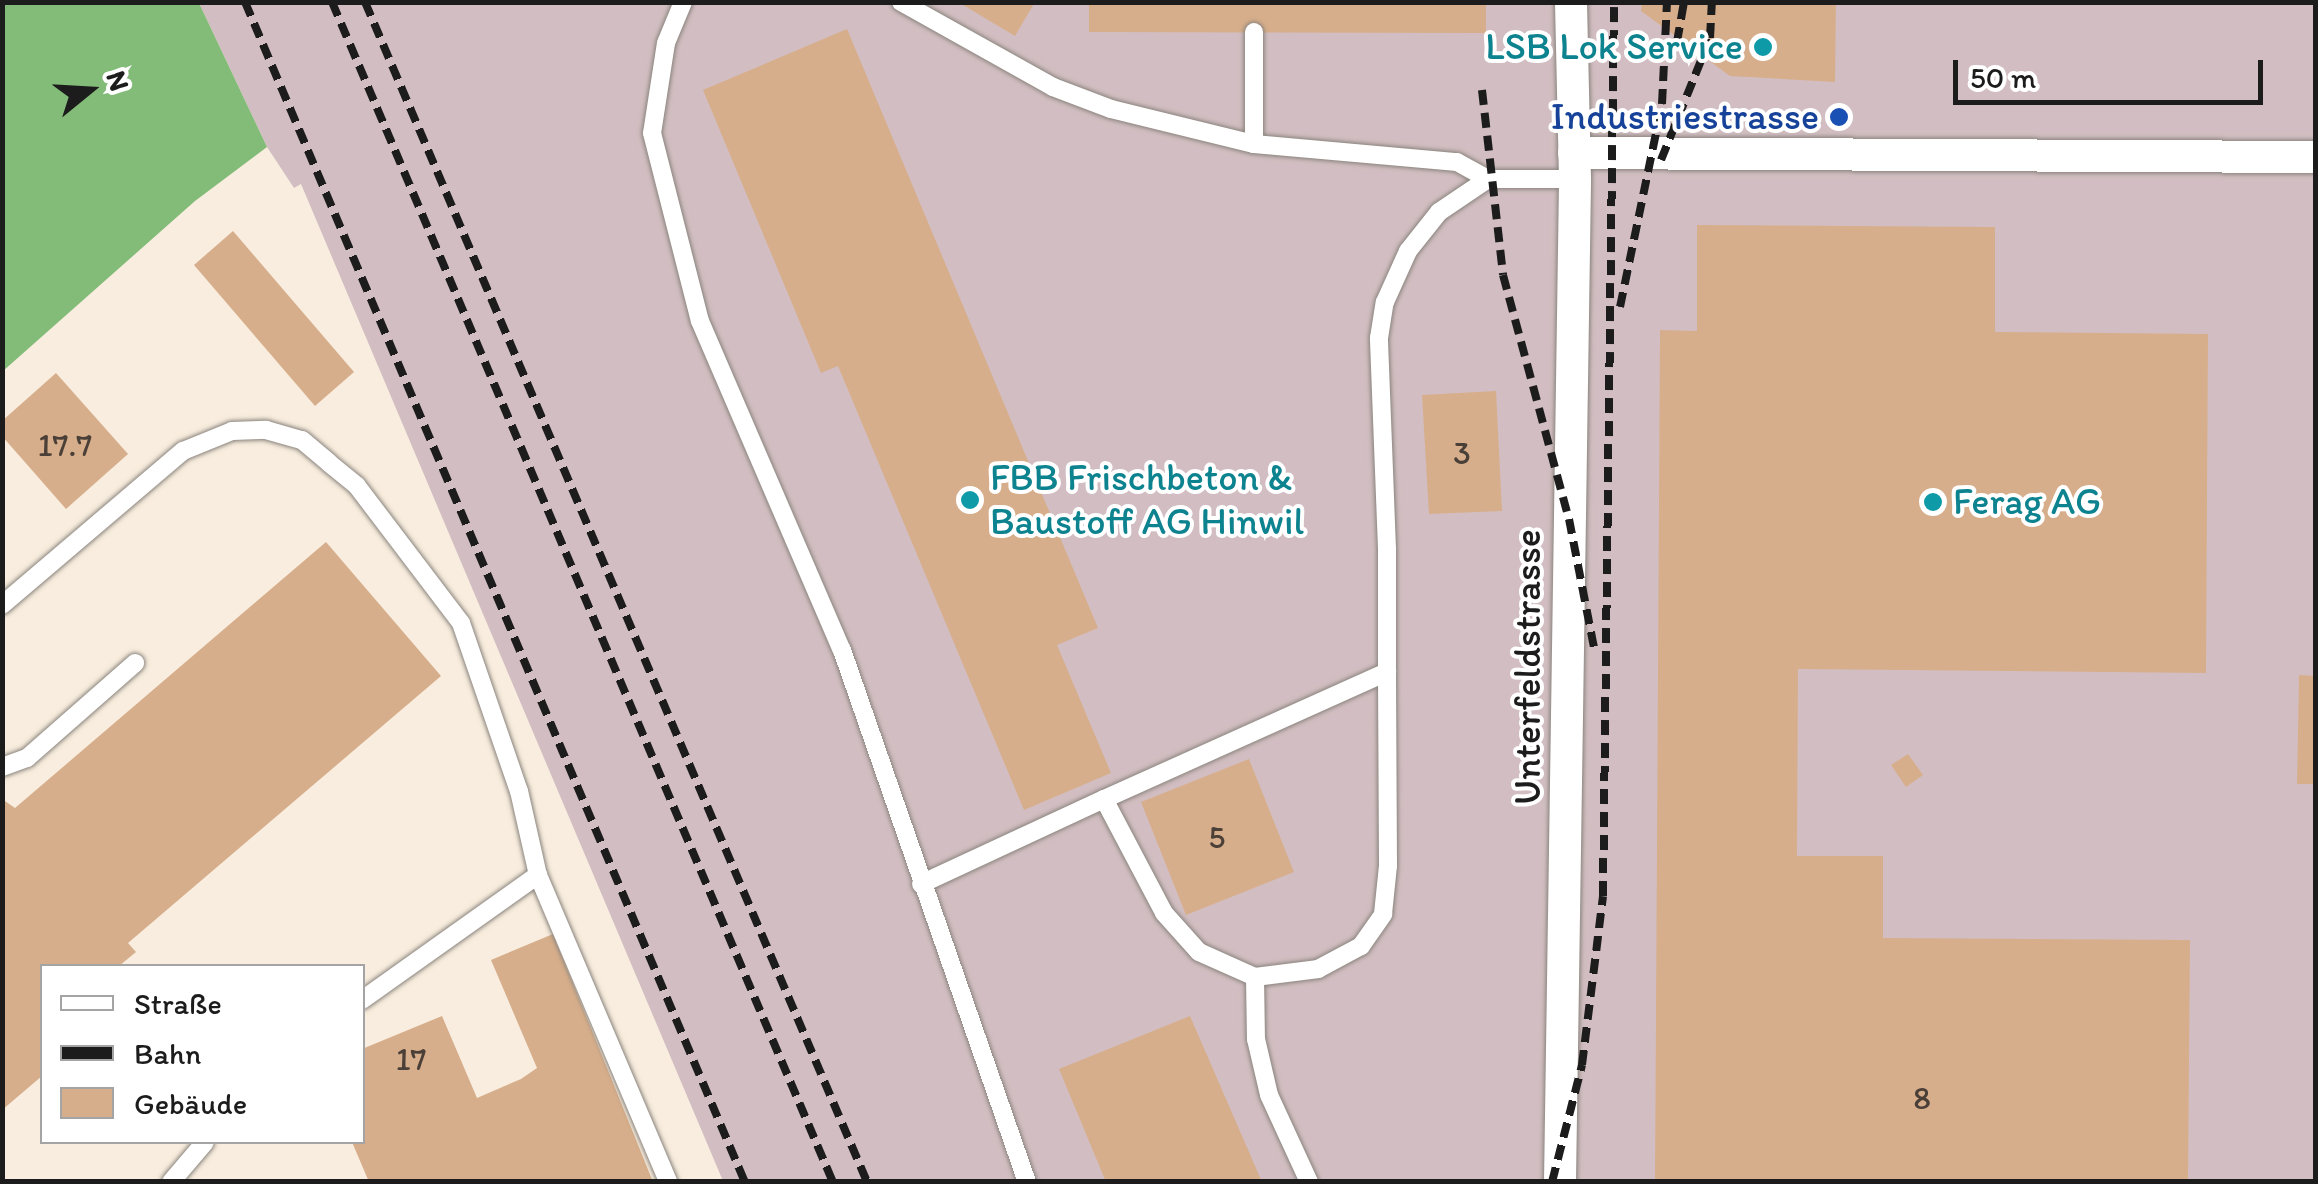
<!DOCTYPE html>
<meta charset="utf-8">
<style>
body{margin:0}
#map{position:relative;width:2318px;height:1184px;overflow:hidden;background:#f8edde;font-family:Itim,sans-serif}
div>[style]{position:absolute}
[style*='--x']{left:calc(var(--x)*1px);top:calc(var(--y)*1px);width:calc(var(--w)*1px);rotate:calc(var(--a)*1deg)}
.industrial>*{inset:0;background:#d2bec2}
.forest>*{inset:0;background:#83bb78}
.building>*{inset:0;background:#d7ae8b}
.roads{filter:drop-shadow(0 0 2px #8a847d) drop-shadow(0 0 2px #8a847d)}
.service>*{height:18px;margin:-9px;padding:0 9px;transform-origin:9px;border-radius:9px;background:#fff}
.minor>*{height:32px;margin:-16px;padding:0 16px;transform-origin:16px;border-radius:16px;background:#fff}
.rail>*{height:8px;margin-top:-4px;transform-origin:0;background:repeating-linear-gradient(90deg,#1c1c1c 0 15px,transparent 0 23px)}
.dots>*{width:28px;height:28px;translate:-50% -50%;box-sizing:border-box;border:5px solid #fff;border-radius:50%}
span{translate:-50% -50%;white-space:nowrap;text-align:center;line-height:1.15;-webkit-text-stroke:8px #fff;paint-order:stroke}
.number-label{font-size:32px;color:#4b4038}
.number-label span{-webkit-text-stroke-width:0}
.culture-label{font-size:38px;color:#0d838f}
.right{translate:-100% -50%;text-align:right}
.left{translate:0 -50%;text-align:left}
.transit-label{font-size:38px;color:#164399}
.street-label{font-size:38px;color:#1c1c1c}
.frame{position:absolute;inset:0;border:5px solid #1c1c1c;pointer-events:none}
.legend{position:absolute;left:40px;top:964px;width:325px;height:180px;box-sizing:border-box;background:#fff;border:2px solid #a4a4a4;margin:0;padding:12px 18px;list-style:none;font-size:30px;color:#1c1c1c}
.legend li{display:flex;align-items:center;gap:20px;height:50px}
.legend b{width:50px;border:2px solid #a4a4a4}
.north{position:absolute;left:40px;top:40px;width:100px;height:100px;-webkit-text-stroke:8px #fff;paint-order:stroke;rotate:72deg;font-size:28px;font-weight:700;line-height:40px;text-align:center;color:#1c1c1c}
.north::after{content:'';display:block;margin:auto;width:35px;height:45px;background:#1c1c1c;clip-path:polygon(50% 0,100% 100%,50% 72%,0 100%)}
.scale{position:absolute;left:1953px;top:60px;width:310px;height:45px;box-sizing:border-box;border:5px solid #1c1c1c;border-top:0;padding-left:12px;font-size:30px;line-height:35px;white-space:nowrap;color:#1c1c1c;-webkit-text-stroke:8px #fff;paint-order:stroke}
</style>
<div id="map">
<div class="industrial">
<div style="clip-path:polygon(199px 3px,2315px 3px,2315px 1181px,723px 1181px,301px 184px,294px 188px,267px 147px)"></div>
</div>
<div class="forest">
<div style="clip-path:polygon(3px 2px,199px 3px,267px 147px,195px 201px,3px 371px)"></div>
</div>
<div class="building">
<div style="clip-path:polygon(958px 2px,1035px 2px,1015px 36px)"></div>
<div style="clip-path:polygon(1089px 2px,1486px 2px,1486px 33px,1089px 32px)"></div>
<div style="clip-path:polygon(1642px 2px,1836px 2px,1835px 82px,1730px 76px,1641px 11px)"></div>
<div style="clip-path:polygon(847px 29px,1098px 628px,1057px 645px,1111px 773px,1024px 810px,838px 366px,821px 373px,703px 90px)"></div>
<div style="clip-path:polygon(1697px 225px,1995px 227px,1995px 332px,2208px 334px,2206px 673px,1798px 669px,1797px 856px,1883px 856px,1883px 938px,2190px 940px,2188px 1182px,1655px 1182px,1660px 330px,1697px 331px)"></div>
<div style="clip-path:polygon(233px 231px,354px 372px,315px 406px,194px 265px)"></div>
<div style="clip-path:polygon(56px 373px,128px 454px,66px 509px,2px 436px,2px 421px)"></div>
<div style="clip-path:polygon(1496px 391px,1502px 511px,1429px 514px,1422px 395px)"></div>
<div style="clip-path:polygon(326px 542px,441px 676px,128px 943px,136px 952px,119px 966px,42px 966px,42px 1076px,2px 1110px,2px 799px,15px 808px)"></div>
<div style="clip-path:polygon(2299px 675px,2316px 676px,2316px 784px,2297px 784px)"></div>
<div style="clip-path:polygon(1908px 754px,1923px 775px,1906px 787px,1891px 765px)"></div>
<div style="clip-path:polygon(1249px 759px,1294px 872px,1186px 915px,1141px 802px)"></div>
<div style="clip-path:polygon(553px 934px,653px 1182px,369px 1182px,352px 1142px,362px 1142px,362px 1049px,442px 1016px,477px 1098px,521px 1079px,537px 1068px,491px 960px)"></div>
<div style="clip-path:polygon(1190px 1016px,1262px 1182px,1106px 1182px,1059px 1069px)"></div>
</div>
<div class="roads">
<div class="service">
<div style="--x:683;--y:2;--w:44;--a:112.5"></div>
<div style="--x:666;--y:43;--w:91;--a:98.8"></div>
<div style="--x:652;--y:133;--w:194;--a:75.7"></div>
<div style="--x:700;--y:321;--w:358;--a:66.7"></div>
<div style="--x:842;--y:650;--w:563;--a:70.83"></div>
<div style="--x:901;--y:2;--w:174;--a:29.2"></div>
<div style="--x:1053;--y:87;--w:62;--a:20.8"></div>
<div style="--x:1111;--y:109;--w:147;--a:13.8"></div>
<div style="--x:1254;--y:144;--w:204;--a:5.1"></div>
<div style="--x:1457;--y:162;--w:35;--a:29"></div>
<div style="--x:1488;--y:179;--w:87;--a:0"></div>
<div style="--x:1254;--y:144;--w:112;--a:-90"></div>
<div style="--x:2;--y:605;--w:238;--a:-40.4"></div>
<div style="--x:183;--y:451;--w:53;--a:-22.2"></div>
<div style="--x:232;--y:431;--w:34;--a:-2"></div>
<div style="--x:266;--y:430;--w:37;--a:16"></div>
<div style="--x:302;--y:440;--w:35;--a:40"></div>
<div style="--x:329;--y:463;--w:36;--a:39"></div>
<div style="--x:357;--y:486;--w:172;--a:52.8"></div>
<div style="--x:461;--y:623;--w:178;--a:71"></div>
<div style="--x:519;--y:791;--w:86;--a:77.3"></div>
<div style="--x:538;--y:875;--w:333;--a:67"></div>
<div style="--x:1387;--y:672;--w:310;--a:155.8"></div>
<div style="--x:1104;--y:799;--w:129;--a:62.2"></div>
<div style="--x:1164;--y:913;--w:52;--a:48.1"></div>
<div style="--x:1199;--y:952;--w:61;--a:24.1"></div>
<div style="--x:1255;--y:977;--w:64;--a:-7.2"></div>
<div style="--x:1318;--y:969;--w:49;--a:-28.1"></div>
<div style="--x:1361;--y:946;--w:39;--a:-55"></div>
<div style="--x:1383;--y:914;--w:48;--a:-84.1"></div>
<div style="--x:1388;--y:866;--w:194;--a:-90.3"></div>
<div style="--x:1387;--y:672;--w:123;--a:-90"></div>
<div style="--x:1387;--y:549;--w:211;--a:-92.2"></div>
<div style="--x:1379;--y:338;--w:36;--a:-81"></div>
<div style="--x:1385;--y:302;--w:56;--a:-65.7"></div>
<div style="--x:1408;--y:251;--w:50;--a:-51.5"></div>
<div style="--x:1439;--y:212;--w:59;--a:-34"></div>
<div style="--x:2;--y:767;--w:27;--a:-20"></div>
<div style="--x:27;--y:758;--w:144;--a:-41.3"></div>
<div style="--x:921;--y:884;--w:202;--a:-24.9"></div>
<div style="--x:1255;--y:977;--w:62;--a:89.1"></div>
<div style="--x:1256;--y:1039;--w:57;--a:76.9"></div>
<div style="--x:1269;--y:1095;--w:96;--a:65.3"></div>
<div style="--x:362;--y:1000;--w:216;--a:-35.4"></div>
<div style="--x:171;--y:1182;--w:52;--a:-49.6"></div>
</div>
<div class="minor">
<div style="--x:1574;--y:153;--w:742;--a:0.31"></div>
<div style="--x:1560;--y:1182;--w:1003;--a:-89.14"></div>
<div style="--x:1575;--y:179;--w:177;--a:-91.3"></div>
</div>
</div>
<div class="rail">
<div style="--x:245;--y:2;--w:1282;--a:67.04"></div>
<div style="--x:332;--y:2;--w:1282;--a:67"></div>
<div style="--x:365;--y:2;--w:1282;--a:66.95"></div>
<div style="--x:1677;--y:42;--w:41;--a:-80.1"></div>
<div style="--x:1482;--y:90;--w:186;--a:83.5"></div>
<div style="--x:1503;--y:275;--w:253;--a:74.9"></div>
<div style="--x:1569;--y:519;--w:136;--a:79"></div>
<div style="--x:1661;--y:160;--w:131;--a:-68.1"></div>
<div style="--x:1710;--y:38;--w:36;--a:-87"></div>
<div style="--x:1620;--y:307;--w:207;--a:-78.3"></div>
<div style="--x:1662;--y:104;--w:102;--a:-87.2"></div>
<div style="--x:1552;--y:1182;--w:121;--a:-75.6"></div>
<div style="--x:1582;--y:1065;--w:170;--a:-82.9"></div>
<div style="--x:1603;--y:896;--w:894;--a:-89.3"></div>
</div>
<div class="dots">
<div style="left:1763px;top:47px;background:#0f9aa8"></div>
<div style="left:1839px;top:117px;background:#1a4fb4"></div>
<div style="left:970px;top:500px;background:#0f9aa8"></div>
<div style="left:1933px;top:502px;background:#0f9aa8"></div>
</div>
<div class="number-label">
<span style="left:65px;top:445px">17.7</span>
<span style="left:1462px;top:453px">3</span>
<span style="left:1217px;top:837px">5</span>
<span style="left:411px;top:1059px">17</span>
<span style="left:1922px;top:1098px">8</span>
</div>
<div class="culture-label">
<span class="right" style="left:1743px;top:47px">LSB Lok Service</span>
<span class="left" style="left:990px;top:500px">FBB Frischbeton &amp;<br>Baustoff AG Hinwil</span>
<span class="left" style="left:1953px;top:502px">Ferag AG</span>
</div>
<div class="transit-label">
<span class="right" style="left:1819px;top:117px">Industriestrasse</span>
</div>
<div class="street-label">
<span style="left:1528px;top:667px;rotate:-90deg">Unterfeldstrasse</span>
</div>
<div class="frame"></div>
<ul class="legend">
<li><b style="height:12px;background:#fff"></b>Straße</li>
<li><b style="height:12px;background:#1c1c1c"></b>Bahn</li>
<li><b style="height:28px;background:#d7ae8b"></b>Gebäude</li>
</ul>
<div class="north">N</div>
<div class="scale">50 m</div>
</div>
